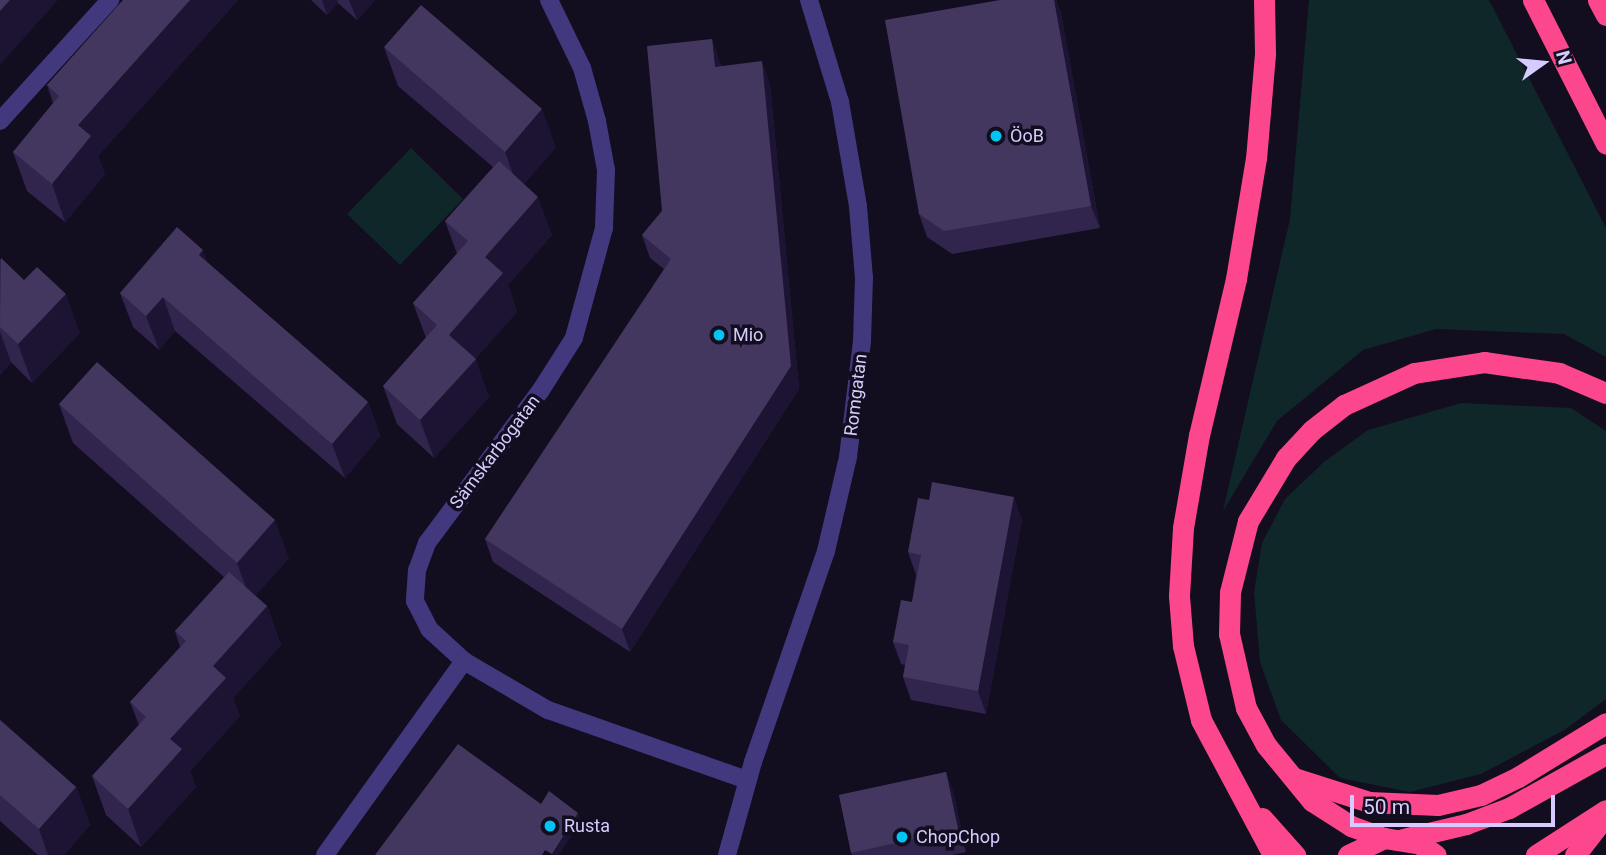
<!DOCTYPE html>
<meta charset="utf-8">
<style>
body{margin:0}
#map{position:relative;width:1606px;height:855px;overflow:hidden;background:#120d1f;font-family:Roboto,sans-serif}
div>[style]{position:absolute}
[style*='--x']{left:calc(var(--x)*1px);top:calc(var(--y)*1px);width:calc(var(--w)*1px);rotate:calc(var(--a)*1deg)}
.green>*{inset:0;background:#102729}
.minor>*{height:18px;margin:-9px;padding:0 9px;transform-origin:9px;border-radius:9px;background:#42387e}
.highway>*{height:21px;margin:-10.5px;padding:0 10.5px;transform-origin:10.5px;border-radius:10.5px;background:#fd478c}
.wall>*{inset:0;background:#31254d}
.shaded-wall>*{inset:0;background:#1d1433}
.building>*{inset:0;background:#433760}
.dots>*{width:19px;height:19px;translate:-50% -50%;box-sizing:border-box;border:4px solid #120d1f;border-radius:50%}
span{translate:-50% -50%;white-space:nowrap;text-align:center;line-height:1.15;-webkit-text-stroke:7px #120d1f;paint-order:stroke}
.poi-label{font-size:18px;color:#d6cbfe}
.left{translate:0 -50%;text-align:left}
.street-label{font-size:18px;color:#d6cbfe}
.north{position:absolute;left:1508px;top:28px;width:70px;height:70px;-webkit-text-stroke:5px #120d1f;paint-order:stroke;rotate:75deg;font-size:19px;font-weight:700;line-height:28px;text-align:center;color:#d6cbfe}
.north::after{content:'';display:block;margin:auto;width:24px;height:32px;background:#d6cbfe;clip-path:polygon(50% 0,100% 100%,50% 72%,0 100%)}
.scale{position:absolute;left:1350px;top:795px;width:205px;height:32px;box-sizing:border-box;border:4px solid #d6cbfe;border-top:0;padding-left:9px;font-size:21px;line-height:24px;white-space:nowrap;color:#d6cbfe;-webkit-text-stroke:5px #120d1f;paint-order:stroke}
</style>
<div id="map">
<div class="green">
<div style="clip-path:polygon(1309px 0,1489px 0,1606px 228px,1606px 357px,1564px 334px,1436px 329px,1363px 350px,1277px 421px,1223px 511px,1290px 219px)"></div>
<div style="clip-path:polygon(411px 148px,463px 199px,400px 265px,347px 214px)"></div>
<div style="clip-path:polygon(1461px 403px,1571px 408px,1606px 431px,1606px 699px,1566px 729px,1481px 774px,1410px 792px,1340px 778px,1281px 720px,1260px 662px,1254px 592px,1262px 543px,1285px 499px,1325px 461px,1368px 430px)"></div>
</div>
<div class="minor">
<div style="--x:549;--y:0;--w:76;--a:64.1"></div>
<div style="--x:582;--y:68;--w:55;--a:74.2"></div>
<div style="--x:597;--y:121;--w:50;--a:79.6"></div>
<div style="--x:606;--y:170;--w:58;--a:92"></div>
<div style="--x:604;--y:228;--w:114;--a:105.3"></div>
<div style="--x:574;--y:338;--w:62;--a:122.4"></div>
<div style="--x:541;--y:390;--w:191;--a:126.7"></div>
<div style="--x:427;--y:543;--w:29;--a:110"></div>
<div style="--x:417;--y:570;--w:31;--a:94"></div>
<div style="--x:415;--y:601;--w:31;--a:63"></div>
<div style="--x:429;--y:629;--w:47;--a:42.4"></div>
<div style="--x:464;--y:661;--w:97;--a:30.3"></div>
<div style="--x:548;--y:710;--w:211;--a:19.4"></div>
<div style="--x:0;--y:121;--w:164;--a:-47.7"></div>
<div style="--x:325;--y:855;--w:239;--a:-54.4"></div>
<div style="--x:727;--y:855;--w:97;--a:-74.4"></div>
<div style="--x:753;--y:762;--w:223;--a:-70.9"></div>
<div style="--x:826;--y:551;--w:97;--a:-76.8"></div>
<div style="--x:848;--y:457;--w:117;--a:-83.1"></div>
<div style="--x:862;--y:341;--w:63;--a:-88.2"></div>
<div style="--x:864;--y:278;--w:72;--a:-94.8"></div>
<div style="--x:858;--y:206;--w:106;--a:-99.8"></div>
<div style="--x:840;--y:102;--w:107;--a:-106.9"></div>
</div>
<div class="highway">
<div style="--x:1264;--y:0;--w:54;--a:88.9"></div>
<div style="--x:1265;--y:54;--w:104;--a:94.9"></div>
<div style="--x:1256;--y:158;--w:123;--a:99.4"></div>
<div style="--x:1236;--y:279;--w:160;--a:103.3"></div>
<div style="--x:1199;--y:435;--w:94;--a:99.8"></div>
<div style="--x:1183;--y:528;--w:68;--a:93.4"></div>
<div style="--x:1179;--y:596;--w:50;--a:85.4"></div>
<div style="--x:1183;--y:646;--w:76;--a:76.3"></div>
<div style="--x:1201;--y:720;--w:153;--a:61.9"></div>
<div style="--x:1533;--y:0;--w:161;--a:63.1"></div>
<div style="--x:1598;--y:0;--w:17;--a:62"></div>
<div style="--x:1294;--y:778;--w:79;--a:17.7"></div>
<div style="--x:1369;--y:802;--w:69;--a:2.5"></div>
<div style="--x:1438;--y:805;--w:44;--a:-13.1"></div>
<div style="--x:1481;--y:795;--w:41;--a:-25.9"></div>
<div style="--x:1518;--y:777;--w:103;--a:-31.5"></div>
<div style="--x:1262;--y:818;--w:50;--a:48.3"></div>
<div style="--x:1384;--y:838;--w:35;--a:-160"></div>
<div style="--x:1351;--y:826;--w:46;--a:-147.3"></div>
<div style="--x:1312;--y:801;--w:72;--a:-129.4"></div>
<div style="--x:1266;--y:745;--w:42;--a:-118.4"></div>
<div style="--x:1246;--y:708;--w:76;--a:-102.9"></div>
<div style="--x:1229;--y:634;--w:42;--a:-88.6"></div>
<div style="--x:1230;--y:592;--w:73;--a:-75.8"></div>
<div style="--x:1248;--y:521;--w:74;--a:-58.9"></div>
<div style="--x:1286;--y:458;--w:38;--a:-47"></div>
<div style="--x:1312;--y:430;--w:41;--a:-38"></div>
<div style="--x:1344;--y:405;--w:77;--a:-24.6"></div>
<div style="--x:1414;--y:373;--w:71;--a:-8.9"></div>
<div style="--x:1484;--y:362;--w:76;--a:8.3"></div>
<div style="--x:1559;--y:373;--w:51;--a:23.1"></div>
<div style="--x:1403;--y:839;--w:65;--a:-13.4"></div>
<div style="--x:1466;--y:824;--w:46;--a:-20.4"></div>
<div style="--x:1509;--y:808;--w:111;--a:-29.1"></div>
<div style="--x:1348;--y:855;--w:40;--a:-25"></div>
<div style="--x:1384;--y:838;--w:36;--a:9"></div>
<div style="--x:1420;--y:844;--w:19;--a:35"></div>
<div style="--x:1536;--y:855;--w:83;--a:-32.7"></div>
<div style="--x:1575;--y:855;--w:47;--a:-51.9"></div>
</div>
<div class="wall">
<div style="clip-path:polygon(123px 0,238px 0,98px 156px,105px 174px,65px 222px,27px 191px,13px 152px,53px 103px,47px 85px)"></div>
<div style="clip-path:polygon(311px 0,375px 0,357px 20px,338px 3px,327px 15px)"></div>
<div style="clip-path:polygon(1000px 0,1056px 0,1061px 13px,1100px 228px,952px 254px,927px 237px,919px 214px)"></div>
<div style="clip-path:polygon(712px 39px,721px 66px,770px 84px,799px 389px,630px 652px,493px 562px,485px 539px,664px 269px,650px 258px,642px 235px,662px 211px)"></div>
<div style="clip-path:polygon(384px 47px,556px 147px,524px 184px,552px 235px,508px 285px,517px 312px,475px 359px,489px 397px,434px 458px,397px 424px,383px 386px,426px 338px,413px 303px,457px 254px,445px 221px,493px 167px,398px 86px)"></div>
<div style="clip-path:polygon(0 259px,80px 333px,32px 383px,11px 362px,1px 374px,0 373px)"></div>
<div style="clip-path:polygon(208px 263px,368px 402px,380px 436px,345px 478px,175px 331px,159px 350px,133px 327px,120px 293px)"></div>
<div style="clip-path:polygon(59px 404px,289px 558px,255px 596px,267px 606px,281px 645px,233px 698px,240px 716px,190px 771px,196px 787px,141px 847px,106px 815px,92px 776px,139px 725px,130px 702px,180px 647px,175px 631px,224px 577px,73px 443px)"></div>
<div style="clip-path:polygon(1022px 519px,986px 714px,911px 700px,903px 677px,905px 665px,901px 664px,893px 642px,912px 602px,916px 575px,908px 552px)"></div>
<div style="clip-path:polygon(0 720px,76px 787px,90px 825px,64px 855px,38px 855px,0 821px)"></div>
<div style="clip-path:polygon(946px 772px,954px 795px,966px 852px,952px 855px,852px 855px,839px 795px)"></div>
</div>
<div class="shaded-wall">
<div style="clip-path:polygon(10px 0,58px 0,0 65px,0 11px)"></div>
<div style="clip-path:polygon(190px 0,238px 0,98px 156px,105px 174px,65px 222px,52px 184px,78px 125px)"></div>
<div style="clip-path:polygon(322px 0,337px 0,338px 3px,327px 15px)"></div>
<div style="clip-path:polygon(349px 0,375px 0,357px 20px)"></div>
<div style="clip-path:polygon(1054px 0,1056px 0,1061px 13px,1100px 228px,1091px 206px)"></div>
<div style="clip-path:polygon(712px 39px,720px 62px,723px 90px,715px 67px)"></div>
<div style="clip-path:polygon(762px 61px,770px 84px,799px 389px,630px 652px,622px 629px)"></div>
<div style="clip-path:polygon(542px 109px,556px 147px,519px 190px,505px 152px)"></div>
<div style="clip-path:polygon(538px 197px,552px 235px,508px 285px,517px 312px,463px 373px,449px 335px,485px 257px)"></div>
<div style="clip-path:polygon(203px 250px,216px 284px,199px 255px)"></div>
<div style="clip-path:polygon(66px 294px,80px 333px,32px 383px,18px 344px)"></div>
<div style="clip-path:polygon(163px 297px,175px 331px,159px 350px,146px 316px)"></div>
<div style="clip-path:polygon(0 332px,11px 362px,1px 374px,0 371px)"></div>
<div style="clip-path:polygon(476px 359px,489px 397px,434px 458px,420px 420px)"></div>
<div style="clip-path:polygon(368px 402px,380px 436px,345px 478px,332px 444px)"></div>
<div style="clip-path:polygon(1014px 497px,1022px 519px,986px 714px,978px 691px)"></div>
<div style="clip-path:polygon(275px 520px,289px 558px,251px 601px,237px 563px)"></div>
<div style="clip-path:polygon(267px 606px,281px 645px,233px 698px,240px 716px,190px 771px,196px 787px,141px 847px,128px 809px,213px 666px)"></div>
<div style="clip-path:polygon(946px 772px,954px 795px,966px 852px,958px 829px)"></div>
<div style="clip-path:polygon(76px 787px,90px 825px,64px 855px,48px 855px,39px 829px)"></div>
<div style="clip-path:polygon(578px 813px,581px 821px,559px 855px,552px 855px,552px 854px)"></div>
</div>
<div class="building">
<div style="clip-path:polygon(0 0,10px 0,0 11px)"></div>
<div style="clip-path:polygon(123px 0,190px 0,78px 125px,91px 136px,52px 184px,13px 152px,59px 96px,47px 85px)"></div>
<div style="clip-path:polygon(1000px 0,1054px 0,1091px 206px,944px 231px,919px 214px,885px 20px)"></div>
<div style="clip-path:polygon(421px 5px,542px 109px,505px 152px,384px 47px)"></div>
<div style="clip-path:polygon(712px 39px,715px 67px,762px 61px,791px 366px,622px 629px,485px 539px,671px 259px,642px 235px,662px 211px,647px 46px)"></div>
<div style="clip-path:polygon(499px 161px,538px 197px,485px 257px,503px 273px,449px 335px,476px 359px,420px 420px,383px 386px,437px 325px,413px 303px,468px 241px,445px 221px)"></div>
<div style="clip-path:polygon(177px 227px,203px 250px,199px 255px,368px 402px,332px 444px,163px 297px,146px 316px,120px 293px)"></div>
<div style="clip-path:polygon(1px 258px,24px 280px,37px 267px,66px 294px,18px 344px,0 327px)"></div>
<div style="clip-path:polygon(97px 362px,275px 520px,237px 563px,59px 404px)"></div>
<div style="clip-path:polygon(932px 482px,1014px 497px,978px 691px,903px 677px,909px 645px,893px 642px,901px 600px,912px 602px,921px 555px,908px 552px,918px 498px,929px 500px)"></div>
<div style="clip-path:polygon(229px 572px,267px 606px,213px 666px,226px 678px,170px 739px,182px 749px,128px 809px,92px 776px,146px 717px,130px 702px,186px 641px,175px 631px)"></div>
<div style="clip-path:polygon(0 720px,76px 787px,39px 829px,0 795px)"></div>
<div style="clip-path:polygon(458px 744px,541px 804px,549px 791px,578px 813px,552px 854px,545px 850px,542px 855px,375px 855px)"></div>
<div style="clip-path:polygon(946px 772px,958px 829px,851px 853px,839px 795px)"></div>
</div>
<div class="dots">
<div style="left:996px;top:136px;background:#02c3f3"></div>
<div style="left:719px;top:335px;background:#02c3f3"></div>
<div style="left:550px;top:826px;background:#02c3f3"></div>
<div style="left:902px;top:837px;background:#02c3f3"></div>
</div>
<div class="poi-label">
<span class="left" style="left:1010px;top:136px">ÖoB</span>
<span class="left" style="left:733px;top:335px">Mio</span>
<span class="left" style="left:564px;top:826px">Rusta</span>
<span class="left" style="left:916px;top:837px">ChopChop</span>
</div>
<div class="street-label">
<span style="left:856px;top:395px;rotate:-83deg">Romgatan</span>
<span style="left:495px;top:452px;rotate:-53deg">Sämskarbogatan</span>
</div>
<div class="north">N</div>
<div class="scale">50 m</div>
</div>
